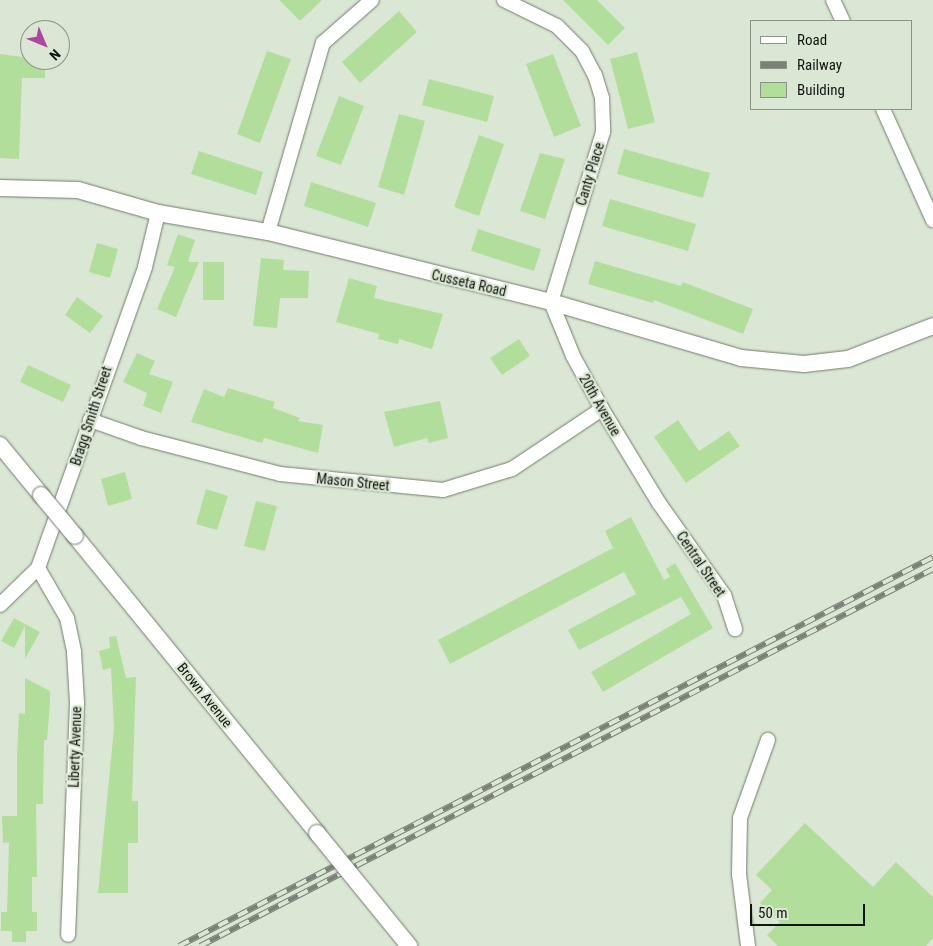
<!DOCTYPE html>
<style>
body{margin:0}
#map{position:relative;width:933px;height:946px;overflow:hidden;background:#dbe7d5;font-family:"Roboto Condensed",sans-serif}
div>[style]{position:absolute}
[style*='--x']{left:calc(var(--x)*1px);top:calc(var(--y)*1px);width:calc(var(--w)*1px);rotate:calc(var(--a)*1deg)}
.building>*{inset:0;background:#b2de9b}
.roads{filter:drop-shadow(0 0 1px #717b6b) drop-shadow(0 0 1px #717b6b)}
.minor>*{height:14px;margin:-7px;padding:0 7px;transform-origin:7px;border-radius:7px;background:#fff}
.tertiary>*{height:16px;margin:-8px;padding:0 8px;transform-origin:8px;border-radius:8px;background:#fff}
.rail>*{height:5.5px;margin-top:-2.75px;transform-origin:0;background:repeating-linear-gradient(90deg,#dbe7d5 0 11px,#7a8276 0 22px);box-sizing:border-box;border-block:1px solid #7a8276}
.bridges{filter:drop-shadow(0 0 1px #717b6b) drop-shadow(0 0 1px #717b6b)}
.tertiary-bridge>*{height:16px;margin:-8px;padding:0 8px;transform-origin:8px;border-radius:8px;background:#fff}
span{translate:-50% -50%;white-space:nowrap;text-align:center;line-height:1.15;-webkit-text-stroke:4.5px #dbe7d5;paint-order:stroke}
.street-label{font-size:14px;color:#11150f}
.legend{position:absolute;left:750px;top:20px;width:162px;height:90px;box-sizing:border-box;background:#dbe7d5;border:1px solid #8a9386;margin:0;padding:6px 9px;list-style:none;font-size:15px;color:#11150f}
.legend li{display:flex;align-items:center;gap:10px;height:25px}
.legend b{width:25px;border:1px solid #8a9386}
.north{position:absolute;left:20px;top:20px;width:50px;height:50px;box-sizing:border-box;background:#dbe7d5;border:1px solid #8a9386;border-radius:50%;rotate:135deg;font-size:14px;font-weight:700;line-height:20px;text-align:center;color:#11150f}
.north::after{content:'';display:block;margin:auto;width:18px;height:22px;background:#af44a5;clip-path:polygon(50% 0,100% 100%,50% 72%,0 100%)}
.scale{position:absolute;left:750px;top:904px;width:115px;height:22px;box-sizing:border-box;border:2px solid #11150f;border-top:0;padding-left:6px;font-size:15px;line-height:18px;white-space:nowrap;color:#11150f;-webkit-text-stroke:4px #dbe7d5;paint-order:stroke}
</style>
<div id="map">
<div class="building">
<div style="clip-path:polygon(279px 0,322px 0,300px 21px)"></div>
<div style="clip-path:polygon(563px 0,597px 0,625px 28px,608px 45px)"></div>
<div style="clip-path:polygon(399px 11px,417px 32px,360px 83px,342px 62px)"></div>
<div style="clip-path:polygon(267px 51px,291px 59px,260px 143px,237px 134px)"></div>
<div style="clip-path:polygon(637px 52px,655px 122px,628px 129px,610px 59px)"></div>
<div style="clip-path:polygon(0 54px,45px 60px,45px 78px,22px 78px,19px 159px,0 158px)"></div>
<div style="clip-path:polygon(553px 54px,581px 126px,554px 137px,526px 64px)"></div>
<div style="clip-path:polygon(429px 79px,494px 96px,487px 122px,422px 105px)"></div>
<div style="clip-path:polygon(339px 96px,364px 106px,341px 165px,316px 156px)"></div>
<div style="clip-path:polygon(399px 114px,425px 121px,404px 195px,378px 187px)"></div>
<div style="clip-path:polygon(479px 135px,504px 144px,479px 216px,454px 207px)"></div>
<div style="clip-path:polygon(624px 149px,710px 173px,703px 198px,617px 174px)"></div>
<div style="clip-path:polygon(199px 151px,263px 172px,256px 195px,191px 174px)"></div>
<div style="clip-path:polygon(540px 153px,565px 159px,545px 219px,520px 211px)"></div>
<div style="clip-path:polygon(311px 182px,376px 203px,368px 227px,304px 206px)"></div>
<div style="clip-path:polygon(610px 199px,696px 224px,688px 251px,602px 226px)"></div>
<div style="clip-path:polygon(478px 229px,541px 249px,534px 271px,471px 251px)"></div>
<div style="clip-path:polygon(178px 234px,195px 240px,188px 262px,199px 262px,176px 317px,157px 309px,175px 267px,167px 265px)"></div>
<div style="clip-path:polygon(97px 243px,118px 249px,110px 278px,89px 272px)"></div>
<div style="clip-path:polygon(261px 258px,284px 260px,283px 270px,309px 271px,308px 298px,280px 298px,277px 328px,253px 326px)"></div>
<div style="clip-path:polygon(595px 261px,681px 286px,683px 282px,753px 309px,743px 334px,654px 300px,653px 303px,588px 284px)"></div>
<div style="clip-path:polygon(203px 262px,224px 262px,224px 300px,203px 300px)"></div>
<div style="clip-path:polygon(349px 278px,377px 286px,374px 298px,443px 314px,432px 349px,399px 339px,398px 344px,378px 339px,379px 334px,336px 322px)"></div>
<div style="clip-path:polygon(77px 297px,103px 316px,90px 333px,65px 315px)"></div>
<div style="clip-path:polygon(519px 339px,530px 356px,502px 375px,490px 358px)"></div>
<div style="clip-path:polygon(137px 353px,155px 361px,149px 374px,173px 382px,161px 413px,143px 406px,147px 393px,123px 382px)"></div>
<div style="clip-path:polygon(28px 365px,71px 385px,63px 402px,20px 382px)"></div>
<div style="clip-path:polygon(228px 388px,275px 402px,273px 408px,300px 418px,298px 421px,323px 425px,318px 453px,264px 438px,262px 443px,191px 422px,204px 389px,224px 397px)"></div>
<div style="clip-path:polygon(440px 401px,448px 438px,429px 443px,427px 438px,394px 447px,384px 412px)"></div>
<div style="clip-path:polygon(678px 420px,699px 451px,729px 431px,740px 446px,686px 483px,654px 437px)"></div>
<div style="clip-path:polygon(125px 472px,132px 499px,108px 506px,101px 479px)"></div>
<div style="clip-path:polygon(206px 489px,228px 496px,217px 530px,196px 524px)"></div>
<div style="clip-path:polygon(256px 501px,277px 506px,265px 551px,244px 546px)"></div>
<div style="clip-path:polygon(631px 517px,664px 580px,670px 577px,666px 569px,675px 563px,713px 628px,603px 692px,591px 672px,691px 614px,681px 597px,579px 650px,568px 630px,636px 594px,624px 572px,450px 664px,438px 640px,613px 548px,605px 531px)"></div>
<div style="clip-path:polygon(14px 618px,40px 632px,25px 659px,25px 626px,14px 648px,1px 641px)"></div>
<div style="clip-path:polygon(116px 636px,126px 678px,136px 677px,132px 801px,138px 801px,138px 843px,128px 843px,128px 893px,98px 893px,114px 728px,111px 668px,103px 670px,99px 651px,110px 648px,109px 637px)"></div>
<div style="clip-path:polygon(25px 678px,50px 691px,50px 703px,47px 740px,44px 740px,43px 804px,36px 804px,37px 877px,32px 877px,32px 912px,37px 912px,37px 931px,26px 931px,26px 942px,12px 942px,12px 931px,1px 931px,1px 912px,7px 912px,9px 842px,3px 843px,2px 816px,17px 816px,17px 756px,19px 713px,25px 714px)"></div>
<div style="clip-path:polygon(805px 823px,873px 887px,896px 862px,933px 897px,933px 938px,926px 946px,778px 946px,767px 935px,780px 922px,760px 903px,772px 890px,756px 875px)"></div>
</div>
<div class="roads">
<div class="minor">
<div style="--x:504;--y:0;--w:59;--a:26.1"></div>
<div style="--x:557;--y:26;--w:35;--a:45"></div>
<div style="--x:582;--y:51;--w:27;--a:62"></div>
<div style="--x:595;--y:75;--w:24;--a:73"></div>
<div style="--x:602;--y:98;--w:34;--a:88"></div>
<div style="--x:603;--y:132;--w:178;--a:107"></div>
<div style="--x:551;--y:302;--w:58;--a:67.8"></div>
<div style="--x:573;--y:356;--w:60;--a:61.3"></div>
<div style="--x:602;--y:409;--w:110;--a:58.8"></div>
<div style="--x:659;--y:503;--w:113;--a:54.8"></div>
<div style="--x:724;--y:595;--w:36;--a:72"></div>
<div style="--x:833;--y:0;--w:23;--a:65"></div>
<div style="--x:883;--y:109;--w:122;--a:65.8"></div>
<div style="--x:268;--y:232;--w:197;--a:-73.8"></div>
<div style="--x:323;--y:43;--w:65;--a:-41.3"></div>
<div style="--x:90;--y:420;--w:54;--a:19.4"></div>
<div style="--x:141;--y:438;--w:144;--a:14.5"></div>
<div style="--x:280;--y:474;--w:164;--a:5.6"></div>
<div style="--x:443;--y:490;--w:72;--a:-16.9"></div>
<div style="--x:512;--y:469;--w:108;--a:-33.7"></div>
<div style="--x:38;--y:568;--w:58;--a:59.9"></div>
<div style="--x:67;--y:618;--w:35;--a:78"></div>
<div style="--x:74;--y:652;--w:51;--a:86.6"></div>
<div style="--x:77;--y:703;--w:232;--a:92.2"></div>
<div style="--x:0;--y:605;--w:53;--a:-44.2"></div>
<div style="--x:38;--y:568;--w:319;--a:-70.4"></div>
<div style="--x:145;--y:267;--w:56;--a:-76.5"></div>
<div style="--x:748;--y:946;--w:73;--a:-97.1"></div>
<div style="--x:739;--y:874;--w:56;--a:-89"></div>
<div style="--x:740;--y:818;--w:83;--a:-70.3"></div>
</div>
<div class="tertiary">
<div style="--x:0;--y:188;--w:78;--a:1.5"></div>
<div style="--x:78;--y:190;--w:83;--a:16"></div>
<div style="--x:158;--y:213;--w:112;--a:9.8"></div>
<div style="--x:268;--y:232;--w:292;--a:13.9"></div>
<div style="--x:551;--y:302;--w:198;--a:16.4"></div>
<div style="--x:741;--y:358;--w:63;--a:5.4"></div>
<div style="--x:804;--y:364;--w:44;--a:-6.5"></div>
<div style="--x:848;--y:359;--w:91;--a:-21.2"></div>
<div style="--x:0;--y:445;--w:65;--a:50.6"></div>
<div style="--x:75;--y:536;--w:383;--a:50.8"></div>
</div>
</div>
<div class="rail">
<div style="--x:179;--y:946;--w:848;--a:-27.29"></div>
<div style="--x:200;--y:946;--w:824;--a:-27.22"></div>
</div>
<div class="bridges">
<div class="tertiary-bridge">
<div style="--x:41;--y:495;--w:53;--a:50.3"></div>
<div style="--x:317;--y:833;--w:146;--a:50.8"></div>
</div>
</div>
<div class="street-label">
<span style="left:590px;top:174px;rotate:-73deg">Canty Place</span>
<span style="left:469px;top:283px;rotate:13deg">Cusseta Road</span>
<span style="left:600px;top:405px;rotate:60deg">20th Avenue</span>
<span style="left:91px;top:416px;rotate:-72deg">Bragg Smith Street</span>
<span style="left:353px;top:482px;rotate:6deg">Mason Street</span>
<span style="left:701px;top:564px;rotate:56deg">Central Street</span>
<span style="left:205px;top:695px;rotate:51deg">Brown Avenue</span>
<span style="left:75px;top:747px;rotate:-88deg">Liberty Avenue</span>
</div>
<ul class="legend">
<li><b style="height:6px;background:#fff"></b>Road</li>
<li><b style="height:6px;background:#7a8276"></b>Railway</li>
<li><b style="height:14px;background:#b2de9b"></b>Building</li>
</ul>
<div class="north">N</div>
<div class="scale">50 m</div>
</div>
